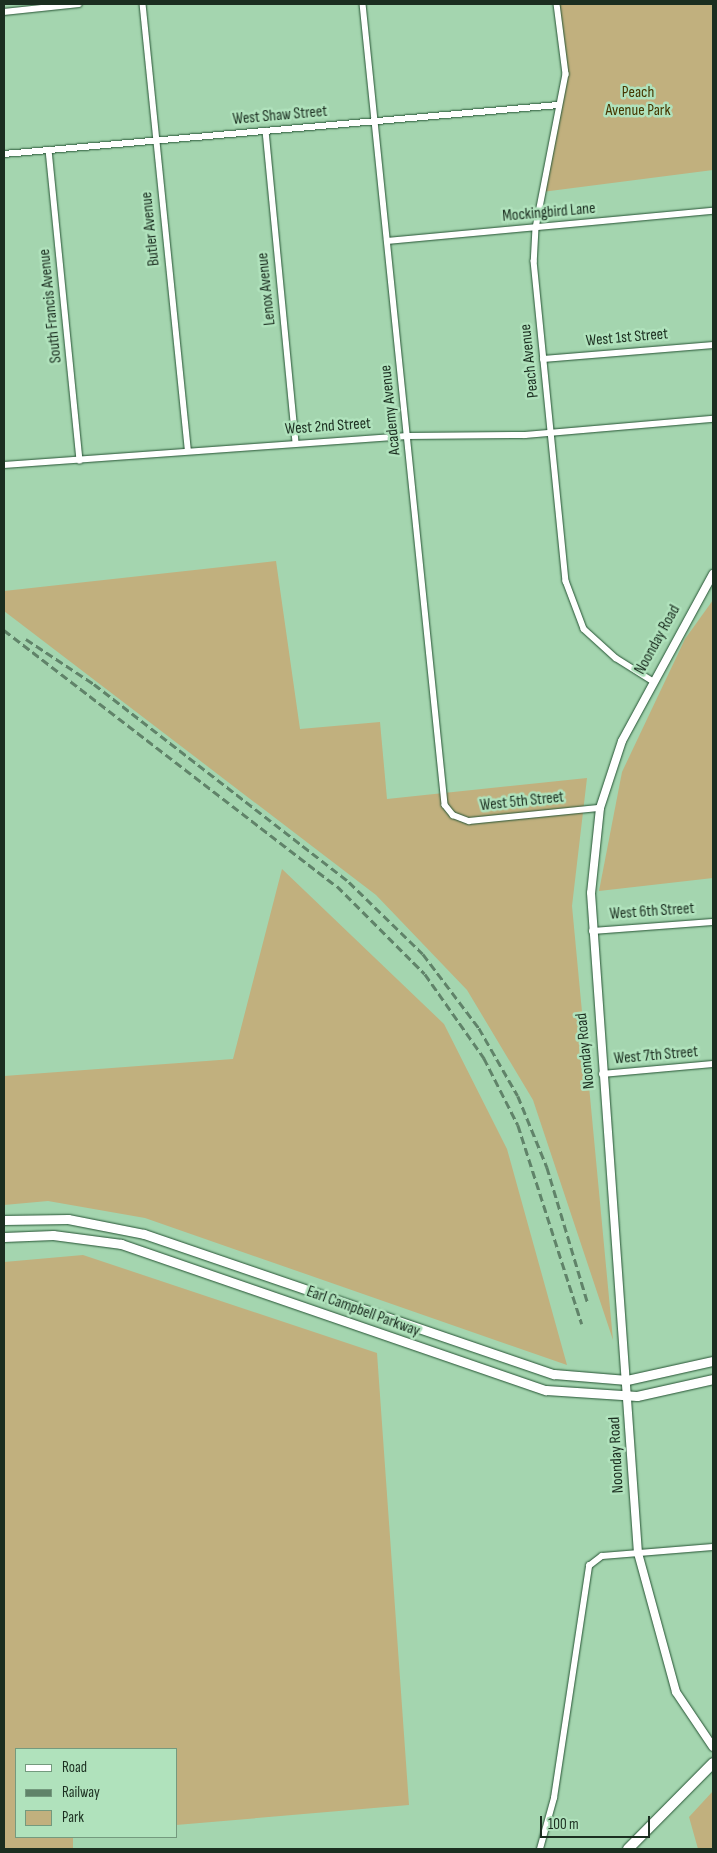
<!DOCTYPE html>
<style>
body{margin:0}
#map{position:relative;width:717px;height:1853px;overflow:hidden;background:#a4d5af;font-family:"Sofia Sans Condensed",sans-serif}
div>[style]{position:absolute}
[style*='--x']{left:calc(var(--x)*1px);top:calc(var(--y)*1px);width:calc(var(--w)*1px);rotate:calc(var(--a)*1deg)}
.green>*{inset:0;background:#c1b07e}
.roads{filter:drop-shadow(0 0 1px #255333) drop-shadow(0 0 1px #255333)}
.minor>*{height:5.5px;margin:-2.75px;padding:0 2.75px;transform-origin:2.75px;border-radius:2.75px;background:#fff}
.tertiary>*{height:8px;margin:-4px;padding:0 4px;transform-origin:4px;border-radius:4px;background:#fff}
.secondary>*{height:9px;margin:-4.5px;padding:0 4.5px;transform-origin:4.5px;border-radius:4.5px;background:#fff}
.primary>*{height:10px;margin:-5px;padding:0 5px;transform-origin:5px;border-radius:5px;background:#fff}
.rail>*{height:2.5px;margin-top:-1.25px;transform-origin:0;background:repeating-linear-gradient(90deg,#608369 0 8px,transparent 0 12px)}
span{translate:-50% -50%;white-space:nowrap;text-align:center;line-height:1.15;-webkit-text-stroke:5px #b0e2bc;paint-order:stroke}
.park-label{font-size:16px;color:#463600}
.street-label{font-size:16px;color:#1b2e20}
.frame{position:absolute;inset:0;border:5px solid #1b2e20;pointer-events:none}
.legend{position:absolute;left:15px;top:1748px;width:162px;height:90px;box-sizing:border-box;background:#b0e2bc;border:1px solid #749a7e;margin:0;padding:6px 9px;list-style:none;font-size:15px;color:#1b2e20}
.legend li{display:flex;align-items:center;gap:10px;height:25px}
.legend b{width:25px;border:1px solid #749a7e}
.scale{position:absolute;left:540px;top:1816px;width:110px;height:22px;box-sizing:border-box;border:2px solid #1b2e20;border-top:0;padding-left:6px;font-size:15px;line-height:18px;white-space:nowrap;color:#1b2e20;-webkit-text-stroke:4px #b0e2bc;paint-order:stroke}
</style>
<div id="map">
<div class="green">
<div style="clip-path:polygon(556px 4px,713px 4px,713px 170px,542px 192px,565px 86px)"></div>
<div style="clip-path:polygon(276px 561px,300px 729px,380px 722px,387px 799px,587px 778px,572px 906px,613px 1340px,533px 1100px,467px 990px,376px 895px,4px 611px,4px 591px)"></div>
<div style="clip-path:polygon(713px 600px,713px 878px,599px 891px,622px 772px,685px 639px)"></div>
<div style="clip-path:polygon(282px 869px,444px 1024px,507px 1149px,567px 1365px,145px 1218px,48px 1201px,4px 1205px,4px 1076px,233px 1059px)"></div>
<div style="clip-path:polygon(83px 1255px,377px 1353px,409px 1805px,176px 1825px,176px 1749px,16px 1749px,16px 1837px,73px 1837px,73px 1849px,4px 1849px,4px 1262px)"></div>
<div style="clip-path:polygon(713px 1791px,713px 1849px,698px 1849px,689px 1817px)"></div>
</div>
<div class="roads">
<div class="minor">
<div style="--x:143;--y:4;--w:448;--a:84.2"></div>
<div style="--x:363;--y:4;--w:805;--a:84.15"></div>
<div style="--x:445;--y:805;--w:13;--a:51"></div>
<div style="--x:453;--y:815;--w:17;--a:21"></div>
<div style="--x:469;--y:821;--w:132;--a:-5.7"></div>
<div style="--x:557;--y:4;--w:71;--a:82.7"></div>
<div style="--x:566;--y:74;--w:157;--a:101"></div>
<div style="--x:536;--y:228;--w:33;--a:93"></div>
<div style="--x:534;--y:261;--w:322;--a:84.3"></div>
<div style="--x:566;--y:581;--w:51;--a:69.4"></div>
<div style="--x:584;--y:629;--w:43;--a:42.2"></div>
<div style="--x:616;--y:658;--w:41;--a:32.2"></div>
<div style="--x:4;--y:12;--w:75;--a:-6.1"></div>
<div style="--x:266;--y:131;--w:313;--a:84.5"></div>
<div style="--x:49;--y:150;--w:312;--a:84.3"></div>
<div style="--x:4;--y:154;--w:557;--a:-5.05"></div>
<div style="--x:387;--y:241;--w:327;--a:-5.3"></div>
<div style="--x:543;--y:359;--w:171;--a:-4.7"></div>
<div style="--x:4;--y:465;--w:404;--a:-4.1"></div>
<div style="--x:407;--y:436;--w:118;--a:-0.5"></div>
<div style="--x:525;--y:435;--w:189;--a:-4.9"></div>
<div style="--x:592;--y:931;--w:121;--a:-4.3"></div>
<div style="--x:602;--y:1074;--w:111;--a:-5.1"></div>
<div style="--x:540;--y:1849;--w:53;--a:-74.6"></div>
<div style="--x:554;--y:1798;--w:235;--a:-81.4"></div>
<div style="--x:589;--y:1566;--w:16;--a:-38"></div>
<div style="--x:602;--y:1556;--w:111;--a:-4.6"></div>
</div>
<div class="tertiary">
<div style="--x:713;--y:574;--w:190;--a:118.6"></div>
<div style="--x:622;--y:741;--w:71;--a:108.2"></div>
<div style="--x:600;--y:808;--w:85;--a:96"></div>
<div style="--x:591;--y:893;--w:662;--a:85.93"></div>
<div style="--x:638;--y:1553;--w:144;--a:74.7"></div>
<div style="--x:676;--y:1692;--w:66;--a:56.1"></div>
</div>
<div class="secondary">
<div style="--x:4;--y:1220;--w:64;--a:-0.9"></div>
<div style="--x:68;--y:1219;--w:77;--a:11.2"></div>
<div style="--x:144;--y:1234;--w:433;--a:18.9"></div>
<div style="--x:554;--y:1374;--w:73;--a:4.7"></div>
<div style="--x:627;--y:1380;--w:88;--a:-12.5"></div>
<div style="--x:4;--y:1237;--w:49;--a:-2.3"></div>
<div style="--x:53;--y:1235;--w:69;--a:7.5"></div>
<div style="--x:121;--y:1244;--w:449;--a:19"></div>
<div style="--x:546;--y:1390;--w:91;--a:3.8"></div>
<div style="--x:637;--y:1396;--w:78;--a:-12.6"></div>
</div>
<div class="primary">
<div style="--x:628;--y:1849;--w:121;--a:-45.3"></div>
</div>
</div>
<div class="rail">
<div style="--x:4;--y:630;--w:420;--a:37.6"></div>
<div style="--x:337;--y:886;--w:124;--a:45"></div>
<div style="--x:425;--y:974;--w:103;--a:54.9"></div>
<div style="--x:484;--y:1058;--w:75;--a:63.1"></div>
<div style="--x:518;--y:1125;--w:209;--a:72.2"></div>
<div style="--x:26;--y:639;--w:82;--a:33.5"></div>
<div style="--x:94;--y:684;--w:323;--a:37.8"></div>
<div style="--x:349;--y:882;--w:103;--a:44.2"></div>
<div style="--x:423;--y:954;--w:93;--a:52.9"></div>
<div style="--x:479;--y:1028;--w:78;--a:60.2"></div>
<div style="--x:518;--y:1096;--w:77;--a:67.8"></div>
<div style="--x:547;--y:1167;--w:143;--a:73.3"></div>
</div>
<div class="park-label">
<span style="left:638px;top:102px">Peach<br>Avenue Park</span>
</div>
<div class="street-label">
<span style="left:280px;top:116px;rotate:-5deg">West Shaw Street</span>
<span style="left:549px;top:213px;rotate:-5deg">Mockingbird Lane</span>
<span style="left:151px;top:229px;rotate:-96deg">Butler Avenue</span>
<span style="left:267px;top:289px;rotate:-96deg">Lenox Avenue</span>
<span style="left:51px;top:306px;rotate:-96deg">South Francis Avenue</span>
<span style="left:627px;top:338px;rotate:-5deg">West 1st Street</span>
<span style="left:530px;top:361px;rotate:-96deg">Peach Avenue</span>
<span style="left:391px;top:410px;rotate:-96deg">Academy Avenue</span>
<span style="left:328px;top:427px;rotate:-4deg">West 2nd Street</span>
<span style="left:658px;top:640px;rotate:-61deg">Noonday Road</span>
<span style="left:522px;top:802px;rotate:-6deg">West 5th Street</span>
<span style="left:652px;top:912px;rotate:-4deg">West 6th Street</span>
<span style="left:586px;top:1051px;rotate:-96deg">Noonday Road</span>
<span style="left:656px;top:1056px;rotate:-5deg">West 7th Street</span>
<span style="left:363px;top:1312px;rotate:20deg">Earl Campbell Parkway</span>
<span style="left:617px;top:1455px;rotate:-93deg">Noonday Road</span>
</div>
<div class="frame"></div>
<ul class="legend">
<li><b style="height:6px;background:#fff"></b>Road</li>
<li><b style="height:6px;background:#608369"></b>Railway</li>
<li><b style="height:14px;background:#c1b07e"></b>Park</li>
</ul>
<div class="scale">100 m</div>
</div>
